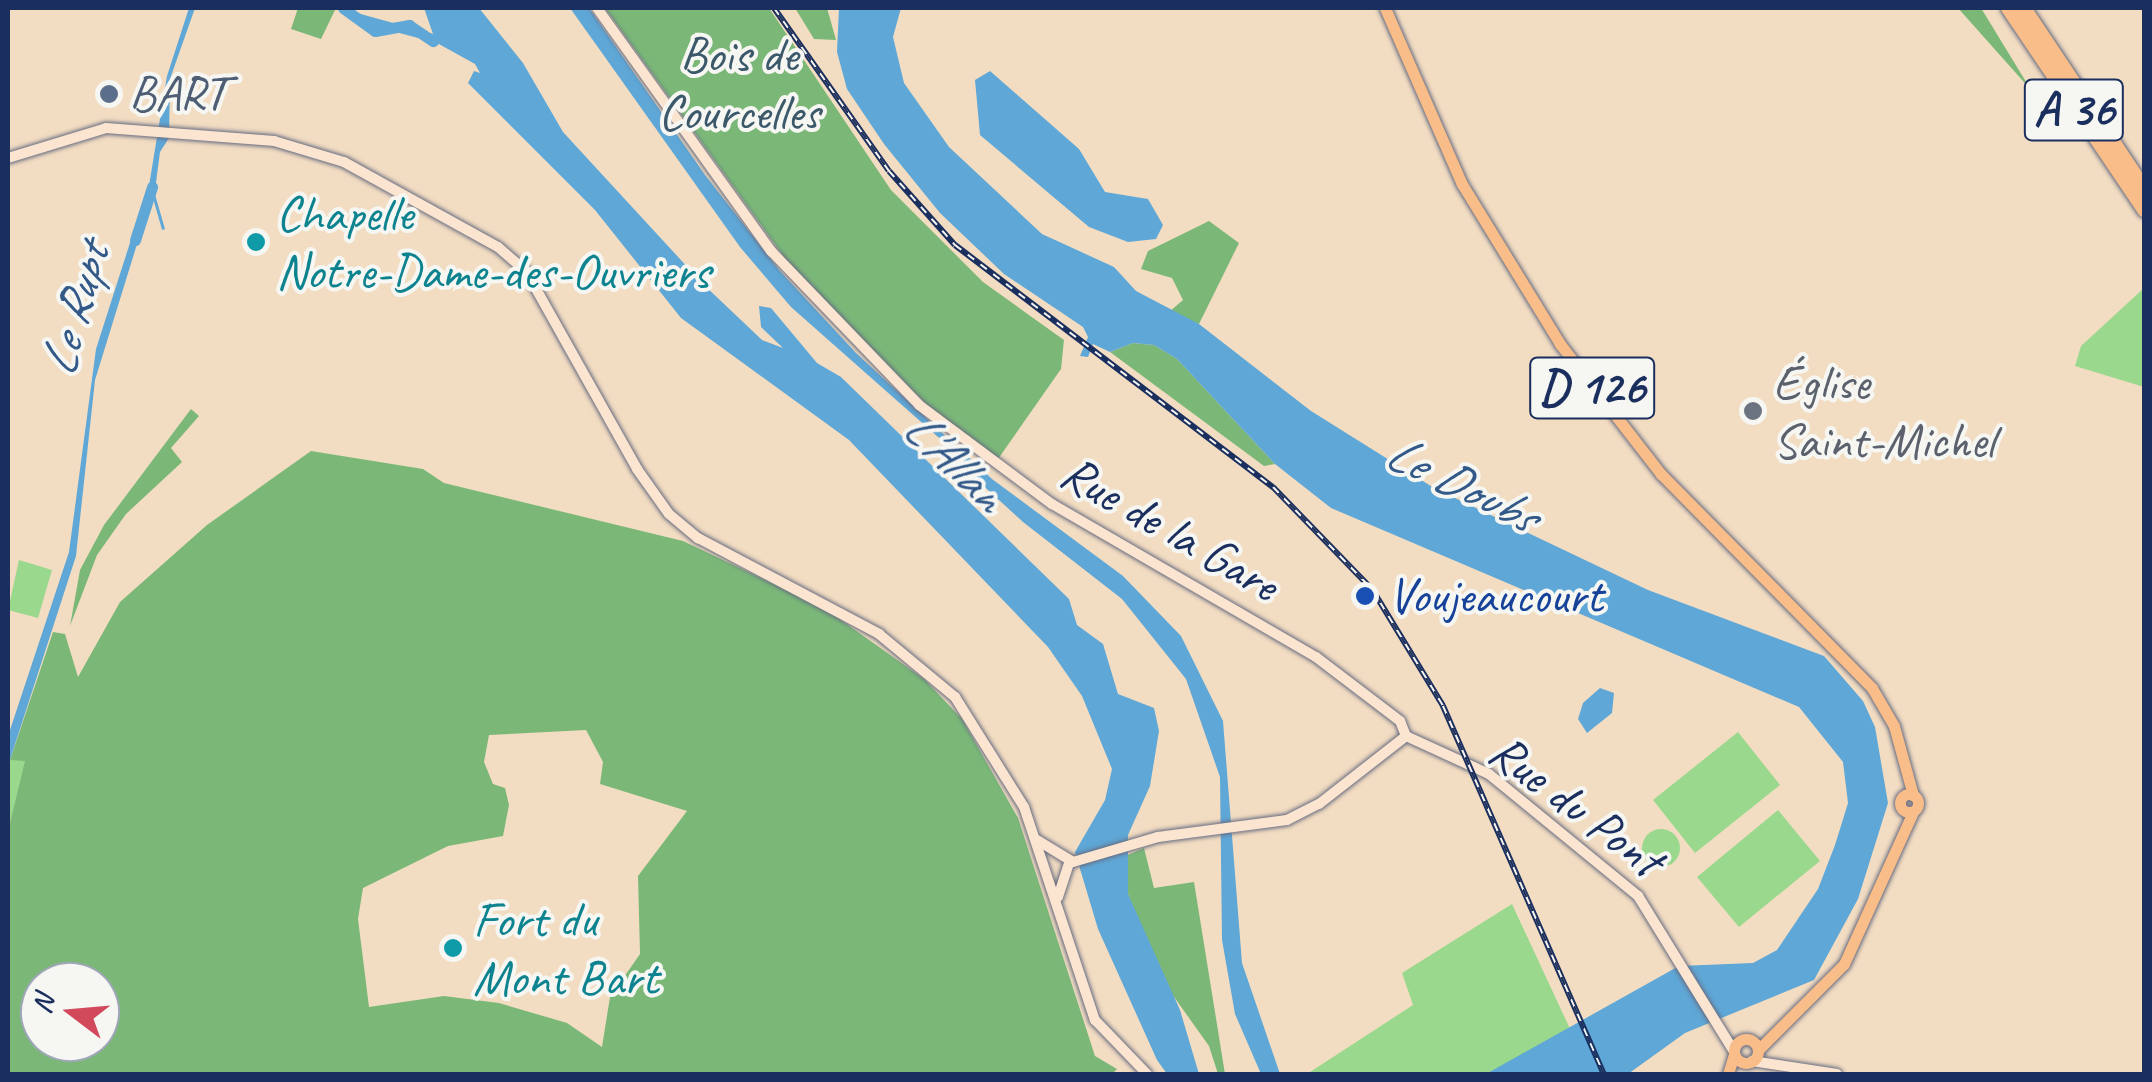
<!DOCTYPE html>
<meta charset="utf-8">
<style>
body{margin:0}
#map{position:relative;width:2152px;height:1082px;overflow:hidden;background:#f3ddc2;font-family:Caveat,sans-serif}
div>[style]{position:absolute}
[style*='--x']{left:calc(var(--x)*1px);top:calc(var(--y)*1px);width:calc(var(--w)*1px);rotate:calc(var(--a)*1deg)}
.green>*{inset:0;background:#9ad88d}
.round{border-radius:50%}
.forest>*{inset:0;background:#7bb878}
.water>*{inset:0;background:#5fa7d6}
.stream>*{height:2.5px;margin:-1.25px;padding:0 1.25px;transform-origin:1.25px;border-radius:1.25px;background:#5fa7d6}
.river>*{height:11px;margin:-5.5px;padding:0 5.5px;transform-origin:5.5px;border-radius:5.5px;background:#5fa7d6}
.roads{filter:drop-shadow(0 0 2px #676c81) drop-shadow(0 0 2px #676c81)}
.secondary>*{height:10px;margin:-5px;padding:0 5px;transform-origin:5px;border-radius:5px;background:#fce5d0}
.primary>*{height:11px;margin:-5.5px;padding:0 5.5px;transform-origin:5.5px;border-radius:5.5px;background:#f8bd89}
.primary>.ring{margin:-5.5px;padding:0;box-sizing:content-box;background:none;border:11px solid #f8bd89;border-radius:50%}
.motorway>*{height:14px;margin:-7px;padding:0 7px;transform-origin:7px;border-radius:7px;background:#f8bd89}
.rail>*{height:6px;margin-top:-3px;transform-origin:0;background:repeating-linear-gradient(90deg,#f6f6f2 0 8px,#1b2f5e 0 16px);box-sizing:border-box;border-block:2px solid #1b2f5e}
.dots>*{width:28px;height:28px;translate:-50% -50%;box-sizing:border-box;border:5px solid #f6f6f2;border-radius:50%}
span{translate:-50% -50%;white-space:nowrap;text-align:center;line-height:1.15;-webkit-text-stroke:8px #f6f6f2;paint-order:stroke}
.shield-label span{padding:2px 8px;background:#f6f6f2;border:2px solid;border-radius:8px;-webkit-text-stroke-width:0}
.shield-label{font-size:48px;color:#1b2f5e;font-weight:700}
.park-label{font-size:50px;color:#3b596a}
.service-label{font-size:50px;color:#4e5e75}
.left{translate:0 -50%;text-align:left}
.culture-label{font-size:50px;color:#0d838f}
.worship-label{font-size:50px;color:#5b616d}
.street-label{font-size:50px;color:#1b2f5e}
.transit-label{font-size:50px;color:#164399}
.water-label{font-size:52px;color:#335988;font-style:italic}
.frame{position:absolute;inset:0;border:10px solid #1b2f5e;pointer-events:none}
.north{position:absolute;left:20px;top:962px;width:100px;height:100px;box-sizing:border-box;background:#f6f6f2;border:2px solid #9ea6b7;border-radius:50%;rotate:286deg;font-size:28px;font-weight:700;line-height:40px;text-align:center;color:#1b2f5e}
.north::after{content:'';display:block;margin:auto;width:35px;height:45px;background:#d1495b;clip-path:polygon(50% 0,100% 100%,50% 72%,0 100%)}
</style>
<div id="map">
<div class="green">
<div style="clip-path:polygon(2144px 288px,2144px 387px,2075px 366px,2081px 346px)"></div>
<div style="clip-path:polygon(19px 560px,52px 570px,38px 618px,8px 610px)"></div>
<div style="clip-path:polygon(1738px 732px,1780px 785px,1695px 853px,1653px 800px)"></div>
<div style="clip-path:polygon(10px 760px,26px 760px,8px 831px,8px 765px)"></div>
<div style="clip-path:polygon(1778px 810px,1820px 861px,1739px 927px,1697px 877px)"></div>
<div class="round" style="left:1642px;top:829px;width:38px;height:38px"></div>
<div style="clip-path:polygon(1512px 904px,1571px 1031px,1486px 1074px,1307px 1074px,1413px 1005px,1402px 973px)"></div>
</div>
<div class="forest">
<div style="clip-path:polygon(298px 8px,336px 8px,321px 39px,291px 29px)"></div>
<div style="clip-path:polygon(605px 8px,769px 8px,891px 190px,983px 282px,1064px 340px,1061px 369px,998px 459px,935px 413px,794px 271px)"></div>
<div style="clip-path:polygon(795px 8px,827px 8px,836px 40px,814px 39px)"></div>
<div style="clip-path:polygon(1958px 8px,1981px 8px,2031px 90px)"></div>
<div style="clip-path:polygon(1209px 221px,1239px 243px,1199px 324px,1169px 312px,1183px 300px,1172px 278px,1141px 269px,1148px 251px)"></div>
<div style="clip-path:polygon(1133px 343px,1154px 345px,1177px 359px,1275px 464px,1264px 466px,1110px 352px)"></div>
<div style="clip-path:polygon(191px 409px,199px 416px,171px 448px,182px 462px,126px 514px,97px 555px,70px 626px,80px 570px,104px 525px)"></div>
<div style="clip-path:polygon(evenodd,311px 451px,423px 469px,444px 483px,683px 541px,824px 608px,924px 679px,962px 719px,1018px 818px,1095px 1056px,1117px 1069px,1112px 1074px,8px 1074px,8px 831px,25px 761px,10px 760px,53px 632px,65px 634px,78px 677px,120px 602px,207px 525px,311px 451px,586px 730px,603px 762px,600px 784px,687px 811px,638px 876px,640px 954px,610px 997px,602px 1047px,567px 1023px,499px 1003px,444px 996px,369px 1007px,358px 919px,363px 888px,448px 846px,503px 836px,509px 805px,505px 788px,493px 784px,484px 762px,489px 735px,586px 730px,311px 451px,40px 982px,100px 982px,100px 1042px,40px 1042px,40px 982px)"></div>
<div style="clip-path:polygon(1144px 848px,1154px 888px,1194px 882px,1225px 1074px,1218px 1074px,1209px 1046px,1162px 980px,1128px 894px,1128px 855px)"></div>
</div>
<div class="water">
<div style="clip-path:polygon(189px 8px,195px 8px,170px 79px,169px 138px,160px 152px,154px 198px,147px 198px,167px 76px)"></div>
<div style="clip-path:polygon(339px 8px,433px 34px,424px 8px,479px 8px,523px 63px,563px 132px,703px 284px,762px 340px,783px 348px,761px 327px,759px 306px,771px 308px,817px 363px,841px 377px,1069px 599px,1077px 625px,1103px 644px,1118px 694px,1154px 708px,1159px 731px,1150px 786px,1128px 835px,1128px 894px,1180px 1010px,1199px 1074px,1167px 1074px,1157px 1060px,1098px 929px,1075px 852px,1105px 800px,1112px 769px,1082px 696px,1048px 647px,849px 440px,681px 318px,595px 210px,468px 83px,474px 71px,480px 73px,475px 64px,437px 43px,354px 21px)"></div>
<div style="clip-path:polygon(570px 8px,589px 8px,705px 175px,780px 271px,856px 353px,992px 479px,1123px 576px,1181px 636px,1223px 721px,1242px 963px,1280px 1074px,1261px 1074px,1235px 1014px,1222px 940px,1220px 777px,1186px 679px,1122px 599px,1023px 522px,964px 468px,963px 459px,791px 307px,740px 247px)"></div>
<div style="clip-path:polygon(839px 8px,901px 8px,893px 37px,904px 83px,949px 147px,1042px 234px,1114px 267px,1136px 291px,1199px 324px,1311px 411px,1434px 488px,1648px 590px,1824px 656px,1863px 701px,1875px 727px,1888px 803px,1858px 899px,1814px 980px,1685px 1033px,1628px 1074px,1486px 1074px,1679px 966px,1753px 963px,1777px 950px,1818px 889px,1835px 845px,1848px 803px,1843px 762px,1799px 707px,1331px 508px,1275px 464px,1177px 359px,1154px 345px,1133px 343px,1110px 352px,1093px 344px,1088px 357px,1080px 356px,1088px 337px,1083px 327px,1004px 274px,940px 213px,884px 144px,847px 89px,837px 52px)"></div>
<div style="clip-path:polygon(990px 71px,1079px 149px,1105px 192px,1148px 199px,1163px 225px,1156px 239px,1128px 242px,1089px 227px,980px 135px,975px 80px)"></div>
<div style="clip-path:polygon(136px 224px,138px 241px,95px 380px,76px 556px,8px 766px,8px 736px,69px 552px,96px 349px)"></div>
<div style="clip-path:polygon(1600px 688px,1614px 693px,1612px 713px,1587px 733px,1578px 719px,1583px 703px)"></div>
</div>
<div class="stream">
<div style="--x:154;--y:196;--w:33;--a:74"></div>
</div>
<div class="river">
<div style="--x:343;--y:8;--w:39;--a:36"></div>
<div style="--x:375;--y:31;--w:35;--a:-10"></div>
<div style="--x:409;--y:25;--w:29;--a:34"></div>
<div style="--x:135;--y:240;--w:56;--a:-72.2"></div>
</div>
<div class="roads">
<div class="secondary">
<div style="--x:597;--y:8;--w:300;--a:54.4"></div>
<div style="--x:772;--y:252;--w:212;--a:46.1"></div>
<div style="--x:919;--y:405;--w:166;--a:36.7"></div>
<div style="--x:1052;--y:504;--w:305;--a:30.1"></div>
<div style="--x:1316;--y:657;--w:106;--a:37.3"></div>
<div style="--x:1400;--y:721;--w:16;--a:68"></div>
<div style="--x:8;--y:158;--w:102;--a:-17"></div>
<div style="--x:106;--y:128;--w:169;--a:4.4"></div>
<div style="--x:274;--y:141;--w:73;--a:16.7"></div>
<div style="--x:344;--y:162;--w:176;--a:28.9"></div>
<div style="--x:498;--y:247;--w:37;--a:41"></div>
<div style="--x:526;--y:271;--w:227;--a:60.7"></div>
<div style="--x:637;--y:469;--w:55;--a:54.6"></div>
<div style="--x:669;--y:514;--w:38;--a:40"></div>
<div style="--x:698;--y:538;--w:205;--a:27.9"></div>
<div style="--x:879;--y:634;--w:99;--a:39.7"></div>
<div style="--x:955;--y:697;--w:130;--a:57.9"></div>
<div style="--x:1024;--y:807;--w:225;--a:71.6"></div>
<div style="--x:1095;--y:1020;--w:75;--a:46.1"></div>
<div style="--x:1406;--y:736;--w:91;--a:24.6"></div>
<div style="--x:1489;--y:774;--w:193;--a:39.3"></div>
<div style="--x:1638;--y:896;--w:181;--a:58.3"></div>
<div style="--x:1037;--y:840;--w:42;--a:31.4"></div>
<div style="--x:1073;--y:862;--w:89;--a:-16.4"></div>
<div style="--x:1158;--y:837;--w:130;--a:-7.5"></div>
<div style="--x:1287;--y:820;--w:36;--a:-27"></div>
<div style="--x:1319;--y:804;--w:110;--a:-38"></div>
<div style="--x:1058;--y:897;--w:38;--a:-72"></div>
<div style="--x:1752;--y:1061;--w:86;--a:8.7"></div>
</div>
<div class="primary">
<div style="--x:1385;--y:8;--w:192;--a:66.4"></div>
<div style="--x:1462;--y:184;--w:188;--a:58.5"></div>
<div style="--x:1560;--y:344;--w:165;--a:52.2"></div>
<div style="--x:1661;--y:474;--w:301;--a:45.4"></div>
<div style="--x:1872;--y:688;--w:44;--a:59.9"></div>
<div style="--x:1894;--y:726;--w:72;--a:74.6"></div>
<div class="ring" style="left:1900px;top:794px;width:7px;height:7px"></div>
<div class="ring" style="left:1734px;top:1039px;width:13px;height:13px"></div>
<div style="--x:1759;--y:1049;--w:120;--a:-45"></div>
<div style="--x:1844;--y:964;--w:167;--a:-65.6"></div>
<div style="--x:1728;--y:1074;--w:21;--a:-73"></div>
</div>
<div class="motorway">
<div style="--x:2008;--y:8;--w:244;--a:56"></div>
<div style="--x:2024;--y:8;--w:216;--a:56.3"></div>
</div>
</div>
<div class="rail">
<div style="--x:774;--y:8;--w:199;--a:54.8"></div>
<div style="--x:889;--y:171;--w:99;--a:48.3"></div>
<div style="--x:955;--y:245;--w:400;--a:37.3"></div>
<div style="--x:1273;--y:487;--w:142;--a:45.9"></div>
<div style="--x:1372;--y:589;--w:137;--a:58.7"></div>
<div style="--x:1443;--y:706;--w:402;--a:66.4"></div>
</div>
<div class="dots">
<div style="left:109px;top:94px;background:#5c6f8a"></div>
<div style="left:256px;top:242px;background:#0f9aa8"></div>
<div style="left:1753px;top:411px;background:#6b7280"></div>
<div style="left:1365px;top:596px;background:#1a4fb4"></div>
<div style="left:453px;top:948px;background:#0f9aa8"></div>
</div>
<div class="shield-label">
<span style="left:2074px;top:110px">A 36</span>
<span style="left:1592px;top:388px">D 126</span>
</div>
<div class="park-label">
<span style="left:739px;top:83px">Bois de<br>Courcelles</span>
</div>
<div class="service-label">
<span class="left" style="left:129px;top:94px">BART</span>
</div>
<div class="culture-label">
<span class="left" style="left:276px;top:242px">Chapelle<br>Notre-Dame-des-Ouvriers</span>
<span class="left" style="left:473px;top:948px">Fort du<br>Mont Bart</span>
</div>
<div class="worship-label">
<span class="left" style="left:1773px;top:411px">Église<br>Saint-Michel</span>
</div>
<div class="street-label">
<span style="left:1170px;top:528px;rotate:30deg">Rue de la Gare</span>
<span style="left:1576px;top:805px;rotate:37deg">Rue du Pont</span>
</div>
<div class="transit-label">
<span class="left" style="left:1388px;top:596px">Voujeaucourt</span>
</div>
<div class="water-label">
<span style="left:75px;top:310px;rotate:-74deg">Le Rupt</span>
<span style="left:954px;top:461px;rotate:45deg">L'Allan</span>
<span style="left:1461px;top:484px;rotate:26deg">Le Doubs</span>
</div>
<div class="frame"></div>
<div class="north">N</div>
</div>
